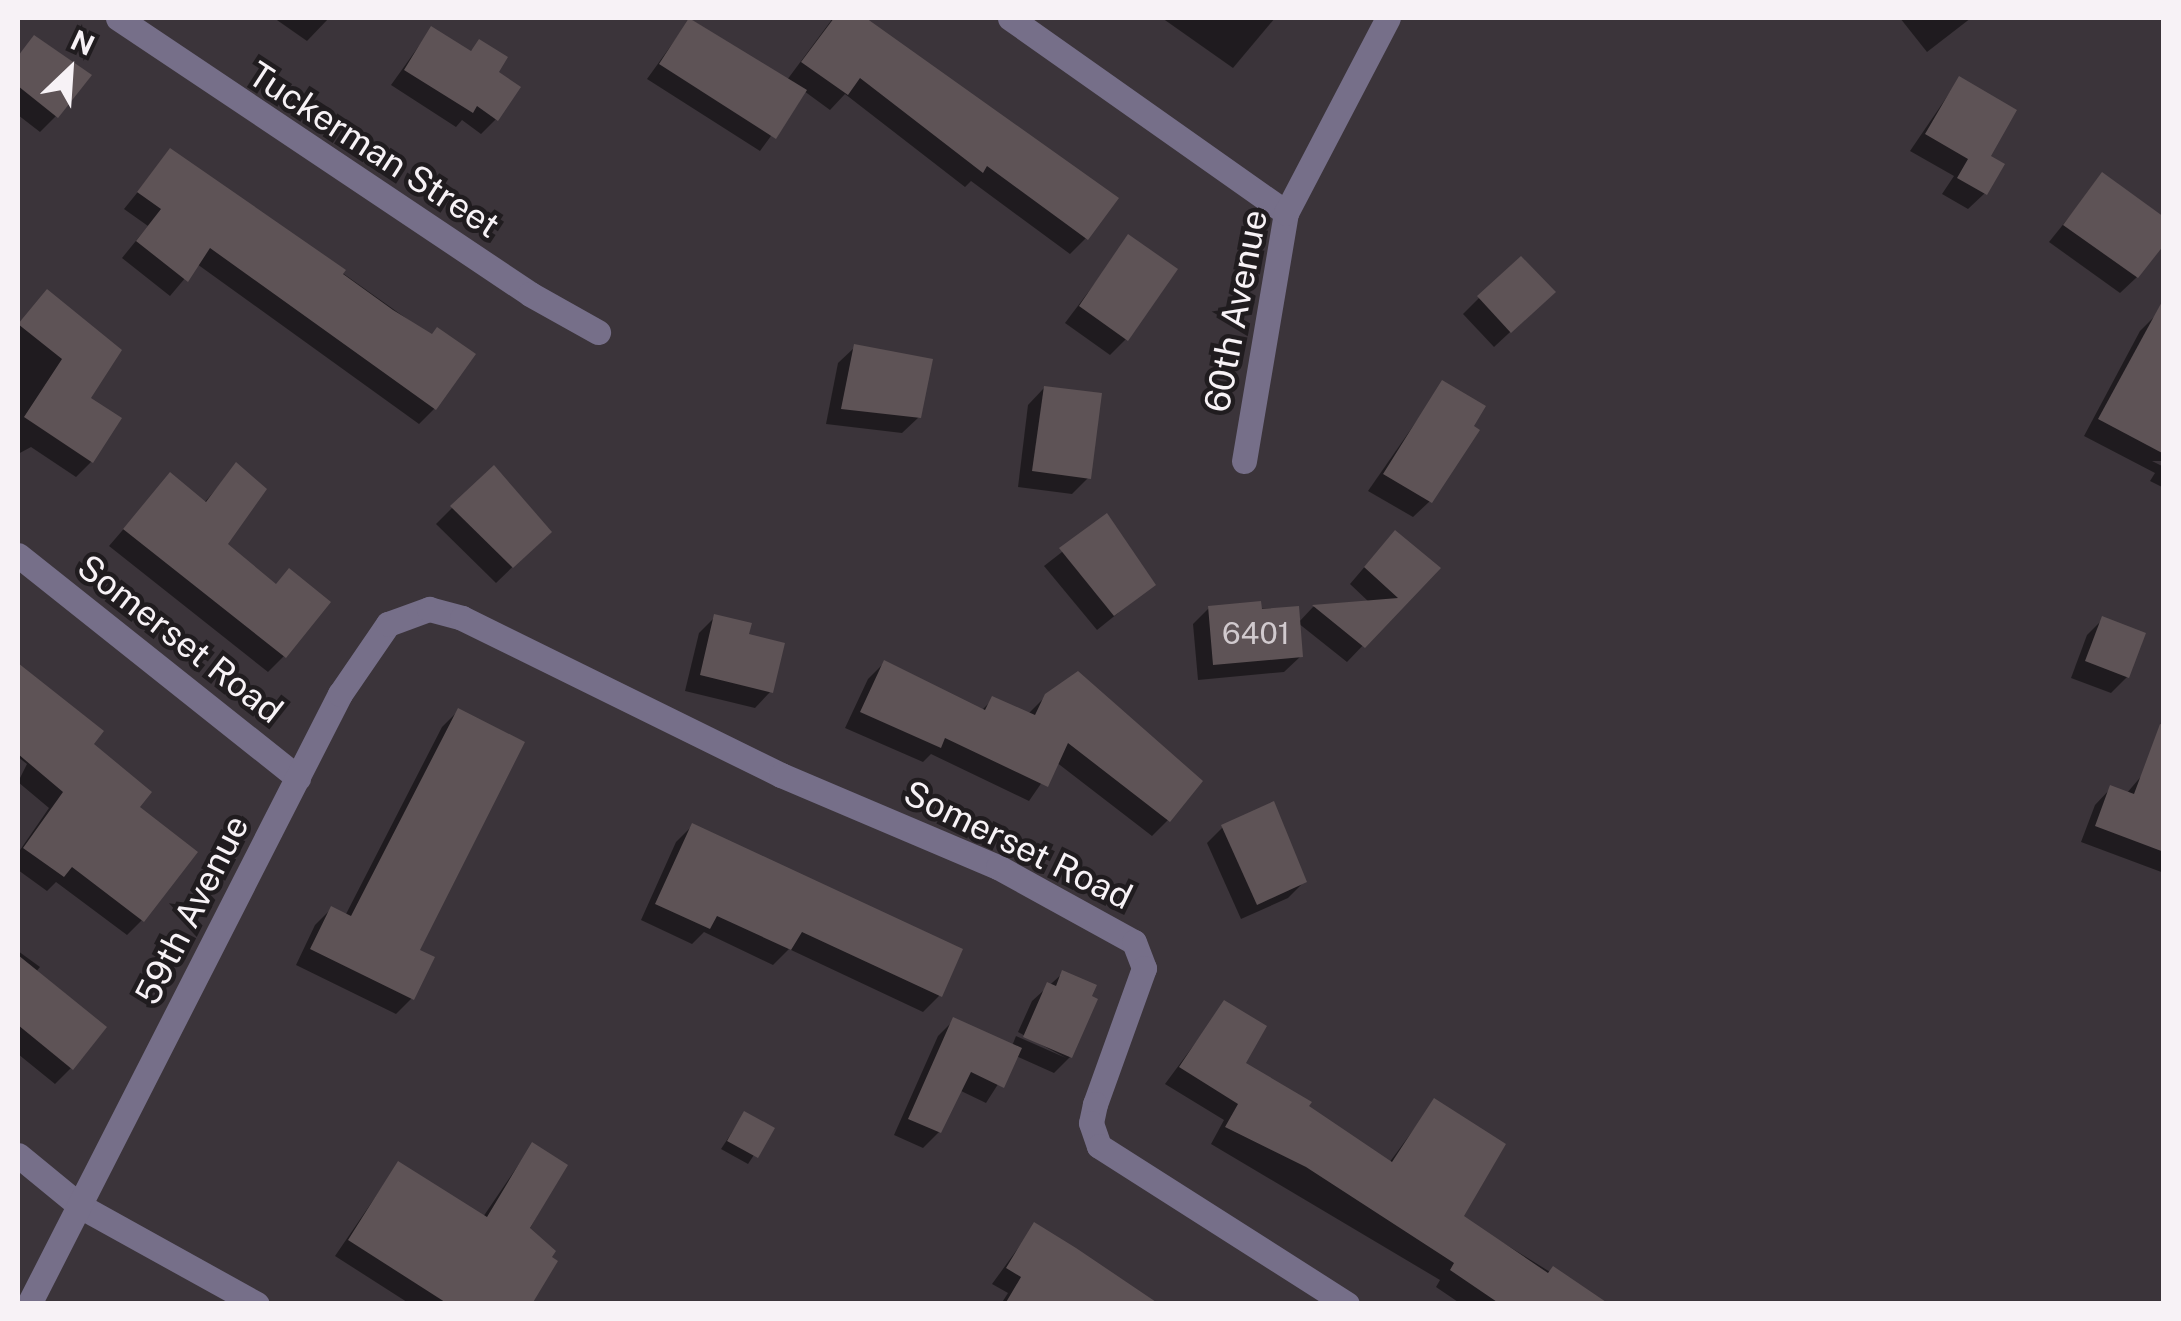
<!DOCTYPE html>
<style>
body{margin:0}
#map{position:relative;width:2181px;height:1321px;overflow:hidden;background:#3b343a;font-family:"Public Sans",sans-serif}
div>[style]{position:absolute}
[style*='--x']{left:calc(var(--x)*1px);top:calc(var(--y)*1px);width:calc(var(--w)*1px);rotate:calc(var(--a)*1deg)}
.shadow>*{inset:0;background:#0007}
.building>*{inset:0;background:#5e5356}
.minor>*{height:25px;margin:-12.5px;padding:0 12.5px;transform-origin:12.5px;border-radius:12.5px;background:#766f89}
span{translate:-50% -50%;white-space:nowrap;text-align:center;line-height:1.15;-webkit-text-stroke:9px #201c1f;paint-order:stroke}
.number-label{font-size:30px;color:#d1cace}
.number-label span{-webkit-text-stroke-width:0}
.street-label{font-size:35px;color:#f7f2f6}
.frame{position:absolute;inset:0;border:20px solid #f7f2f6;pointer-events:none}
.north{position:absolute;left:20px;top:20px;width:100px;height:100px;-webkit-text-stroke:8px #201c1f;paint-order:stroke;rotate:25deg;font-size:28px;font-weight:700;line-height:40px;text-align:center;color:#f7f2f6}
.north::after{content:'';display:block;margin:auto;width:35px;height:45px;background:#f7f2f6;clip-path:polygon(50% 0,100% 100%,50% 72%,0 100%)}
</style>
<div id="map">
<div class="shadow">
<div style="clip-path:polygon(274px 18px,329px 18px,307px 41px)"></div>
<div style="clip-path:polygon(833px 18px,862px 18px,1115px 198px,1086px 238px,1070px 254px,971px 181px,965px 187px,845px 94px,830px 110px,804px 91px,760px 151px,647px 79px,690px 19px,787px 80px)"></div>
<div style="clip-path:polygon(1162px 18px,1275px 18px,1233px 68px)"></div>
<div style="clip-path:polygon(1900px 18px,1971px 18px,1927px 52px)"></div>
<div style="clip-path:polygon(431px 29px,469px 53px,480px 42px,495px 73px,496px 119px,481px 134px,462px 120px,456px 127px,391px 85px)"></div>
<div style="clip-path:polygon(35px 38px,56px 116px,40px 132px,18px 115px,18px 56px)"></div>
<div style="clip-path:polygon(1959px 79px,1987px 157px,1985px 193px,1968px 209px,1942px 194px,1954px 176px,1910px 151px)"></div>
<div style="clip-path:polygon(171px 151px,431px 336px,434px 409px,419px 424px,197px 264px,170px 296px,122px 258px,148px 226px,124px 209px)"></div>
<div style="clip-path:polygon(2103px 175px,2137px 277px,2120px 293px,2049px 242px)"></div>
<div style="clip-path:polygon(1129px 238px,1126px 339px,1110px 355px,1065px 323px)"></div>
<div style="clip-path:polygon(1479px 298px,1536px 308px,1494px 347px,1463px 314px)"></div>
<div style="clip-path:polygon(32px 308px,87px 398px,91px 462px,76px 477px,31px 447px,18px 454px,18px 325px)"></div>
<div style="clip-path:polygon(2156px 315px,2164px 318px,2164px 461px,2152px 461px,2164px 467px,2164px 488px,2150px 481px,2155px 473px,2084px 436px,2140px 331px)"></div>
<div style="clip-path:polygon(855px 347px,919px 417px,902px 433px,826px 424px,838px 363px)"></div>
<div style="clip-path:polygon(1443px 383px,1430px 501px,1413px 517px,1368px 491px)"></div>
<div style="clip-path:polygon(1044px 388px,1088px 478px,1072px 494px,1018px 487px,1028px 405px)"></div>
<div style="clip-path:polygon(236px 466px,224px 545px,284px 656px,268px 672px,109px 546px,170px 475px,204px 503px)"></div>
<div style="clip-path:polygon(452px 508px,532px 548px,496px 583px,436px 524px)"></div>
<div style="clip-path:polygon(1107px 517px,1153px 585px,1097px 630px,1044px 566px)"></div>
<div style="clip-path:polygon(1379px 550px,1437px 568px,1347px 662px,1298px 623px,1313px 607px,1370px 603px,1350px 584px)"></div>
<div style="clip-path:polygon(1209px 608px,1296px 609px,1301px 656px,1284px 672px,1198px 680px,1193px 624px)"></div>
<div style="clip-path:polygon(715px 617px,746px 635px,771px 691px,755px 708px,685px 691px,699px 633px)"></div>
<div style="clip-path:polygon(2103px 619px,2127px 677px,2111px 693px,2071px 678px,2087px 635px)"></div>
<div style="clip-path:polygon(884px 663px,981px 711px,993px 699px,1029px 713px,1046px 696px,1168px 820px,1152px 836px,1056px 762px,1029px 801px,931px 754px,923px 762px,845px 728px,868px 679px)"></div>
<div style="clip-path:polygon(18px 664px,101px 732px,91px 744px,136px 807px,142px 920px,127px 935px,56px 882px,47px 891px,18px 870px,18px 853px,49px 808px,18px 782px,27px 764px,18px 757px)"></div>
<div style="clip-path:polygon(458px 711px,412px 998px,396px 1014px,296px 965px,315px 925px,331px 909px,345px 916px,442px 727px)"></div>
<div style="clip-path:polygon(2144px 773px,2164px 780px,2164px 873px,2081px 842px,2095px 805px,2111px 788px,2126px 794px)"></div>
<div style="clip-path:polygon(692px 826px,960px 950px,939px 996px,923px 1012px,789px 949px,773px 965px,704px 932px,692px 944px,641px 920px,676px 842px)"></div>
<div style="clip-path:polygon(1223px 827px,1304px 882px,1288px 898px,1241px 919px,1207px 843px)"></div>
<div style="clip-path:polygon(18px 951px,40px 967px,35px 973px,71px 1068px,55px 1084px,18px 1054px)"></div>
<div style="clip-path:polygon(1063px 973px,1070px 1057px,1054px 1073px,1016px 1056px,986px 1103px,959px 1090px,939px 1132px,923px 1148px,894px 1135px,938px 1036px,954px 1020px,1012px 1046px,1016px 1036px,1066px 1058px,1018px 1032px,1032px 1001px)"></div>
<div style="clip-path:polygon(1225px 1003px,1242px 1064px,1389px 1163px,1434px 1102px,1461px 1217px,1602px 1304px,1461px 1304px,1436px 1287px,1440px 1280px,1211px 1144px,1224px 1120px,1165px 1084px)"></div>
<div style="clip-path:polygon(744px 1114px,771px 1129px,748px 1164px,721px 1149px)"></div>
<div style="clip-path:polygon(532px 1145px,565px 1166px,529px 1230px,529px 1304px,410px 1304px,335px 1256px,398px 1164px,483px 1217px)"></div>
<div style="clip-path:polygon(1035px 1225px,1142px 1304px,1001px 1304px,1008px 1293px,992px 1284px)"></div>
</div>
<div class="building">
<div style="clip-path:polygon(689px 18px,807px 90px,776px 139px,659px 64px)"></div>
<div style="clip-path:polygon(834px 18px,866px 18px,1119px 198px,1088px 240px,987px 166px,983px 173px,860px 78px,848px 95px,801px 62px)"></div>
<div style="clip-path:polygon(431px 26px,471px 51px,479px 39px,508px 57px,499px 72px,521px 87px,498px 121px,477px 106px,473px 113px,404px 70px)"></div>
<div style="clip-path:polygon(34px 35px,92px 75px,58px 118px,18px 86px,18px 56px)"></div>
<div style="clip-path:polygon(1959px 76px,2017px 110px,1991px 156px,2005px 164px,1987px 195px,1957px 178px,1968px 159px,1925px 134px)"></div>
<div style="clip-path:polygon(170px 148px,346px 270px,343px 274px,393px 310px,432px 334px,437px 327px,476px 354px,436px 410px,210px 248px,188px 282px,136px 241px,161px 209px,137px 192px)"></div>
<div style="clip-path:polygon(2102px 172px,2164px 217px,2164px 245px,2138px 278px,2063px 225px)"></div>
<div style="clip-path:polygon(1128px 234px,1178px 269px,1128px 341px,1079px 306px)"></div>
<div style="clip-path:polygon(1521px 256px,1556px 292px,1511px 333px,1477px 296px)"></div>
<div style="clip-path:polygon(47px 289px,122px 350px,91px 398px,122px 418px,93px 463px,24px 417px,62px 359px,18px 324px)"></div>
<div style="clip-path:polygon(2164px 298px,2164px 454px,2098px 419px)"></div>
<div style="clip-path:polygon(854px 344px,933px 359px,921px 418px,841px 409px)"></div>
<div style="clip-path:polygon(1442px 380px,1486px 406px,1474px 426px,1480px 430px,1432px 503px,1383px 474px)"></div>
<div style="clip-path:polygon(1044px 386px,1102px 393px,1091px 479px,1032px 471px)"></div>
<div style="clip-path:polygon(236px 462px,267px 489px,228px 544px,276px 584px,289px 568px,331px 602px,286px 658px,123px 529px,170px 472px,206px 502px)"></div>
<div style="clip-path:polygon(494px 465px,552px 532px,513px 568px,450px 506px)"></div>
<div style="clip-path:polygon(1107px 513px,1156px 585px,1114px 616px,1059px 548px)"></div>
<div style="clip-path:polygon(1395px 530px,1441px 568px,1365px 648px,1312px 605px,1398px 598px,1364px 567px)"></div>
<div style="clip-path:polygon(1261px 601px,1262px 609px,1299px 606px,1303px 657px,1213px 665px,1208px 606px)"></div>
<div style="clip-path:polygon(714px 614px,752px 623px,749px 634px,785px 643px,773px 693px,700px 675px)"></div>
<div style="clip-path:polygon(2102px 616px,2146px 633px,2129px 678px,2085px 661px)"></div>
<div style="clip-path:polygon(884px 660px,985px 710px,992px 696px,1035px 715px,1045px 694px,1078px 671px,1203px 781px,1170px 822px,1068px 743px,1048px 787px,945px 738px,941px 748px,860px 712px)"></div>
<div style="clip-path:polygon(18px 663px,104px 731px,94px 744px,152px 792px,140px 807px,198px 852px,144px 922px,72px 867px,64px 877px,23px 848px,63px 792px,18px 754px)"></div>
<div style="clip-path:polygon(458px 708px,525px 742px,420px 950px,435px 957px,414px 1000px,310px 949px,331px 906px,351px 916px)"></div>
<div style="clip-path:polygon(2160px 724px,2164px 725px,2164px 852px,2095px 826px,2110px 785px,2134px 794px)"></div>
<div style="clip-path:polygon(1274px 801px,1307px 882px,1257px 905px,1221px 825px)"></div>
<div style="clip-path:polygon(692px 823px,963px 949px,942px 997px,802px 932px,791px 950px,717px 916px,710px 929px,655px 904px)"></div>
<div style="clip-path:polygon(18px 955px,107px 1027px,73px 1070px,18px 1025px)"></div>
<div style="clip-path:polygon(1062px 970px,1097px 985px,1092px 996px,1098px 999px,1072px 1058px,1023px 1037px,1047px 982px,1056px 986px)"></div>
<div style="clip-path:polygon(1224px 1000px,1267px 1026px,1246px 1063px,1312px 1102px,1309px 1106px,1392px 1162px,1434px 1098px,1506px 1144px,1464px 1216px,1548px 1273px,1553px 1266px,1609px 1304px,1500px 1304px,1450px 1270px,1454px 1263px,1306px 1167px,1225px 1127px,1238px 1104px,1179px 1067px)"></div>
<div style="clip-path:polygon(953px 1017px,1022px 1048px,1004px 1088px,971px 1072px,941px 1133px,908px 1119px)"></div>
<div style="clip-path:polygon(744px 1111px,775px 1128px,758px 1158px,727px 1141px)"></div>
<div style="clip-path:polygon(532px 1142px,568px 1165px,530px 1228px,556px 1251px,552px 1257px,558px 1261px,532px 1304px,448px 1304px,348px 1240px,398px 1161px,487px 1217px)"></div>
<div style="clip-path:polygon(1034px 1222px,1076px 1248px,1159px 1304px,1005px 1304px,1021px 1277px,1006px 1268px)"></div>
</div>
<div class="minor">
<div style="--x:118;--y:18;--w:496;--a:33.8"></div>
<div style="--x:530;--y:294;--w:78;--a:29.2"></div>
<div style="--x:1010;--y:18;--w:338;--a:35.2"></div>
<div style="--x:1244;--y:461;--w:252;--a:-80.4"></div>
<div style="--x:1286;--y:213;--w:220;--a:-62.4"></div>
<div style="--x:18;--y:555;--w:358;--a:38.5"></div>
<div style="--x:18;--y:1155;--w:80;--a:39.4"></div>
<div style="--x:80;--y:1206;--w:202;--a:29"></div>
<div style="--x:29;--y:1304;--w:685;--a:-62.99"></div>
<div style="--x:340;--y:694;--w:85;--a:-55.6"></div>
<div style="--x:388;--y:624;--w:44;--a:-20.1"></div>
<div style="--x:429;--y:609;--w:34;--a:15"></div>
<div style="--x:462;--y:618;--w:356;--a:26.2"></div>
<div style="--x:781;--y:775;--w:236;--a:23"></div>
<div style="--x:998;--y:867;--w:155;--a:28.9"></div>
<div style="--x:1134;--y:942;--w:28;--a:69"></div>
<div style="--x:1144;--y:968;--w:145;--a:109.8"></div>
<div style="--x:1095;--y:1104;--w:19;--a:102"></div>
<div style="--x:1091;--y:1123;--w:24;--a:71"></div>
<div style="--x:1099;--y:1146;--w:294;--a:32.5"></div>
</div>
<div class="number-label">
<span style="left:1256px;top:633px">6401</span>
</div>
<div class="street-label">
<span style="left:374px;top:150px;rotate:33deg">Tuckerman Street</span>
<span style="left:1236px;top:311px;rotate:-79deg">60th Avenue</span>
<span style="left:180px;top:639px;rotate:38deg">Somerset Road</span>
<span style="left:1018px;top:845px;rotate:26deg">Somerset Road</span>
<span style="left:192px;top:910px;rotate:-63deg">59th Avenue</span>
</div>
<div class="frame"></div>
<div class="north">N</div>
</div>
